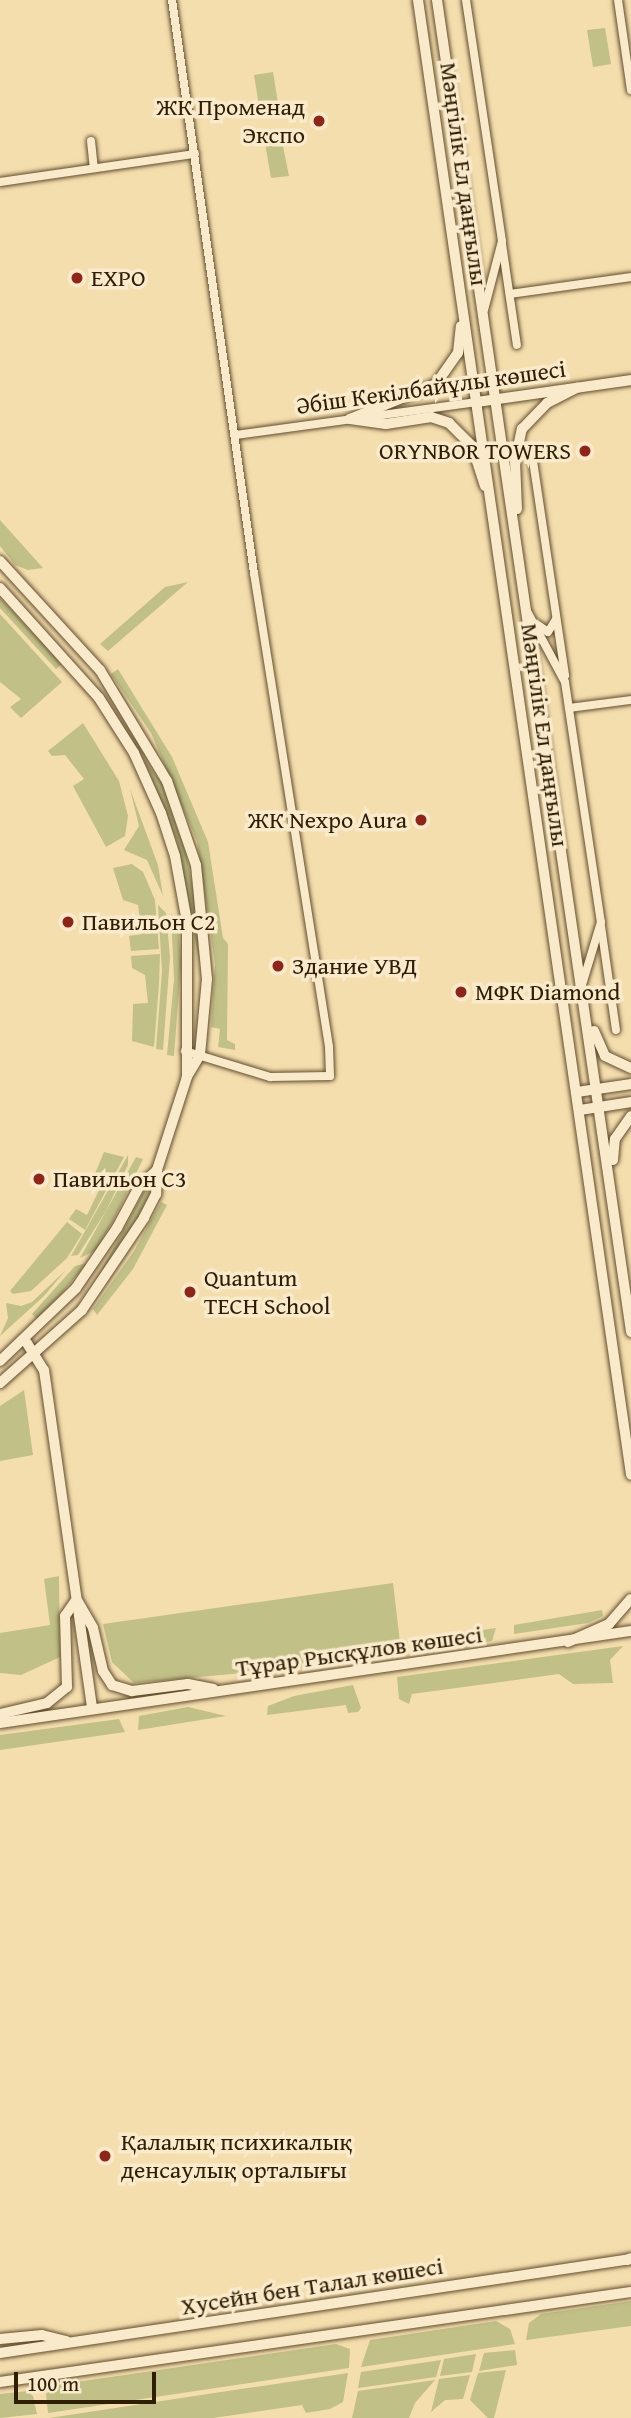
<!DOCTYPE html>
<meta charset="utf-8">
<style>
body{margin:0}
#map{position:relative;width:631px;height:2418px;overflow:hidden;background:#f5dead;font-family:"Gentium Book Plus",serif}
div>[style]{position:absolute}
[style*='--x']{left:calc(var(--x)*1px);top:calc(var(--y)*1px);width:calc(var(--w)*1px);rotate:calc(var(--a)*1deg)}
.green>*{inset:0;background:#c0c087}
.roads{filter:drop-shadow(0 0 2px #604d2e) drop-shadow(0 0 2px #604d2e)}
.minor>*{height:8px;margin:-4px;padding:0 4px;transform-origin:4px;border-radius:4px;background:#f8eaca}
.tertiary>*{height:10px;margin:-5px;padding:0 5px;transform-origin:5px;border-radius:5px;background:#f8eaca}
.secondary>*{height:10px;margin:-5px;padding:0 5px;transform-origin:5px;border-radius:5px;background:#f8eaca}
.dots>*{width:19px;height:19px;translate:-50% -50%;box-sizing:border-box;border:4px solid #f8eaca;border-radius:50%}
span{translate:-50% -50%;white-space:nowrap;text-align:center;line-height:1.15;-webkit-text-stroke:7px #f8eaca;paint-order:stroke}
.poi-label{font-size:24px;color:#2f1d04}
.right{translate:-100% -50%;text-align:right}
.left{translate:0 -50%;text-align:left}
.street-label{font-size:24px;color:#2f1d04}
.scale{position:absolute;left:14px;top:2372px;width:142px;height:32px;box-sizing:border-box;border:4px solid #2f1d04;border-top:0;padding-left:9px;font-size:21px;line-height:24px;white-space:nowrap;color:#2f1d04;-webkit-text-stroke:5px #f8eaca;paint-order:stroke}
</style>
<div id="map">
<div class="green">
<div style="clip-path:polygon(605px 28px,611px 64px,593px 67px,587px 30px)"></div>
<div style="clip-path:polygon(273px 72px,279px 109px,260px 112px,254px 75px)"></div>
<div style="clip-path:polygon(282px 141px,289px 176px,271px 178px,265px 143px)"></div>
<div style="clip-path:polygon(0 520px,43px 568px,28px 570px,15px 565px,0 546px)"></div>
<div style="clip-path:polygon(188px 582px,108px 651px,100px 644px,165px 587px)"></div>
<div style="clip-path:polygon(0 598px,62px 664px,56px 669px,0 608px)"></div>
<div style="clip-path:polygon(0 614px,62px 682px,21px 718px,10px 707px,21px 699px,0 682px)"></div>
<div style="clip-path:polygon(118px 669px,172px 757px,208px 842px,223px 938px,228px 944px,227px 1040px,235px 1044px,235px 1050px,218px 1047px,220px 1029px,211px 1027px,215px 964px,197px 841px,151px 733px,111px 674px)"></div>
<div style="clip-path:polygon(83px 723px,119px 781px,128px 816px,125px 836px,106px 847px,73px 786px,84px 779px,65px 755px,52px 756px,48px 751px)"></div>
<div style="clip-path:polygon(143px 757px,162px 784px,186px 854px,197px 910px,199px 961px,177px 841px)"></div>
<div style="clip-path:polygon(130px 789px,158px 865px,163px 896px,147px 860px,124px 850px,139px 826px)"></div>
<div style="clip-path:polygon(132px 864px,143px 872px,155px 900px,159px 949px,131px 951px,129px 936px,142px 934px,138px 905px,123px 900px,113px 868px)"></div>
<div style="clip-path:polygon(158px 905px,166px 913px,170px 957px,163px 1050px,156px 1049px,162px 971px)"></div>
<div style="clip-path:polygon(171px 913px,178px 926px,181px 963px,174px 1056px,167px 1055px,174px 979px)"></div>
<div style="clip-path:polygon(160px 954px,159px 984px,154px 1047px,132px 1041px,133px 1004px,148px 1003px,145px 975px,132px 968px,131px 956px)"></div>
<div style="clip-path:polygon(104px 1152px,124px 1157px,85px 1230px,69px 1219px,76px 1209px,87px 1215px,101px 1186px,94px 1176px)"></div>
<div style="clip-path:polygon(128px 1155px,128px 1165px,106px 1211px,78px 1255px,71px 1256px)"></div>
<div style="clip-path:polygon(136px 1157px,143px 1159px,113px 1221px,95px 1251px,80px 1258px)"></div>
<div style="clip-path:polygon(146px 1188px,151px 1191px,138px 1217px,96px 1280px)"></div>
<div style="clip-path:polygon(161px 1202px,167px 1205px,133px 1269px,97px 1315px,93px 1309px,134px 1251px)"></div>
<div style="clip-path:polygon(67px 1222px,82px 1234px,67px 1258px,31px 1291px,13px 1294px,10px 1291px)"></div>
<div style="clip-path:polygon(87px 1263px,61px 1294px,37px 1319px,32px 1314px,75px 1266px)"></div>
<div style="clip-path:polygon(66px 1270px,44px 1296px,0 1336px,8px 1318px,6px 1303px,21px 1306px,32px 1302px)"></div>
<div style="clip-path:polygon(24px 1390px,33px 1455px,0 1461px,0 1406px)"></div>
<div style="clip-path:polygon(59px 1576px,60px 1657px,21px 1675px,0 1673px,0 1633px,50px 1625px,44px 1579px)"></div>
<div style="clip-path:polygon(393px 1583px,400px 1642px,409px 1641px,405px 1652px,324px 1657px,307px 1667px,134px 1683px,112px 1662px,103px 1624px)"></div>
<div style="clip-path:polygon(602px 1610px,603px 1616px,588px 1623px,514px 1634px,514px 1625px)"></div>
<div style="clip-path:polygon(496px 1628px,492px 1641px,431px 1650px,424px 1648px,422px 1639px)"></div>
<div style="clip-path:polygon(623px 1646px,610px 1660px,613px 1683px,573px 1684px,559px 1674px,412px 1694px,409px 1704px,399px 1699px,397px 1677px)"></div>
<div style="clip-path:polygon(353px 1685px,361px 1708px,358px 1712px,348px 1713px,346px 1705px,267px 1715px,268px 1706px,294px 1696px)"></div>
<div style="clip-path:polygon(188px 1707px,226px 1716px,138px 1730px,139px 1716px)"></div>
<div style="clip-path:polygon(119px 1719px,125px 1732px,0 1750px,0 1735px)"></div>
<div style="clip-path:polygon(631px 2301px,631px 2326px,526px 2340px,529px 2323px,541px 2314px)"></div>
<div style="clip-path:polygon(496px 2321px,510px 2329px,515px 2344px,361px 2367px,370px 2340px)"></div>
<div style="clip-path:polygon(336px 2344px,350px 2349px,349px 2368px,48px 2413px,46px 2394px,56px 2385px)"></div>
<div style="clip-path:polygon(515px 2350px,517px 2365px,479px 2371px,484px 2353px)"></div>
<div style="clip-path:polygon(476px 2354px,472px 2372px,440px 2376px,444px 2359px)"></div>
<div style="clip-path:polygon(441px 2360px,436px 2377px,358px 2388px,361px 2372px)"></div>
<div style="clip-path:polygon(506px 2370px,494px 2418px,488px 2418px,470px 2400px,478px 2373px)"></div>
<div style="clip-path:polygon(348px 2373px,343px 2402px,330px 2409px,306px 2413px,302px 2405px,213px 2418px,49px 2418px)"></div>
<div style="clip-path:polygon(470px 2375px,463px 2399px,445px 2400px,431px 2412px,439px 2379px)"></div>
<div style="clip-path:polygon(435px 2380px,415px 2403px,409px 2418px,352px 2418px,358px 2391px)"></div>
<div style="clip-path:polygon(27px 2391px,33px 2396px,37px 2414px,0 2418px,0 2394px)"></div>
</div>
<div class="roads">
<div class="minor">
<div style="--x:172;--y:0;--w:579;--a:81.86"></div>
<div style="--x:254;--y:573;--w:480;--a:81"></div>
<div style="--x:329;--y:1047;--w:29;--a:88"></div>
<div style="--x:330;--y:1076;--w:60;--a:179"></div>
<div style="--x:270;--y:1077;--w:89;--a:-163"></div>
<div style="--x:466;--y:0;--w:244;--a:81.5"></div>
<div style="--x:502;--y:241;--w:71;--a:104.6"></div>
<div style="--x:618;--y:0;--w:91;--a:81.8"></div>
<div style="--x:91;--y:141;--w:27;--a:84"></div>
<div style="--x:0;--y:182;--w:197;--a:-8.2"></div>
<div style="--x:502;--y:244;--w:102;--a:81.6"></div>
<div style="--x:510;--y:294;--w:122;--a:-8"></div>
<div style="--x:236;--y:435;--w:243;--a:-7.8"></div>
<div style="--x:532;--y:454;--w:224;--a:81.5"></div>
<div style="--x:528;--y:613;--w:78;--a:61.8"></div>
<div style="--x:565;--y:682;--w:243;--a:81.5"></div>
<div style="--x:601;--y:922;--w:66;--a:106.8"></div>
<div style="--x:538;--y:625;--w:12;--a:35"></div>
<div style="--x:548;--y:632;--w:15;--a:-58"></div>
<div style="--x:569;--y:708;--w:63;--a:-7.4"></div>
<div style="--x:601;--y:926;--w:105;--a:81.8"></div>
</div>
<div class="tertiary">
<div style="--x:477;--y:402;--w:156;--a:-8.1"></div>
<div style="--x:0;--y:561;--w:148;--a:47.5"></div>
<div style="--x:100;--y:670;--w:130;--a:58.9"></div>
<div style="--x:167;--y:781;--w:89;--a:71"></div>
<div style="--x:196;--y:865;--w:115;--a:84.5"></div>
<div style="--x:207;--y:979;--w:76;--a:95.3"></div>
<div style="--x:200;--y:1055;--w:26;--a:121"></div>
<div style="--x:187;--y:1077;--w:98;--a:107.9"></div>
<div style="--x:157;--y:1170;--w:24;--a:92"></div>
<div style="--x:156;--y:1194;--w:27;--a:117"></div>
<div style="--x:144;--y:1218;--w:111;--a:124"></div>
<div style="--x:82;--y:1310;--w:110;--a:138.3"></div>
<div style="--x:0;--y:588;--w:148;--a:48"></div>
<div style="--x:99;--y:698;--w:65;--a:57.5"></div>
<div style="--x:134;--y:753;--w:66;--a:65.8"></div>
<div style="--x:161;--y:813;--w:45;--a:72"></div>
<div style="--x:175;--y:856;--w:67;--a:79.7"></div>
<div style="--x:187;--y:922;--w:153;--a:90"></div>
<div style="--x:577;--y:1092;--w:55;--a:-8.4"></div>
<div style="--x:580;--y:1110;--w:52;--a:-8.9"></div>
<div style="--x:25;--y:1340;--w:36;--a:58"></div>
<div style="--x:44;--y:1370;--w:342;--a:81.9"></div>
<div style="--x:0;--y:1361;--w:105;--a:-43.8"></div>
<div style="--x:76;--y:1288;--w:73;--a:-55.7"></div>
<div style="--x:117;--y:1228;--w:47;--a:-61.8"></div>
<div style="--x:139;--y:1187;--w:25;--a:-43"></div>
<div style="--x:77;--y:1600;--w:32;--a:60"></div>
<div style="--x:93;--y:1628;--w:44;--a:76.9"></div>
<div style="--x:103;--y:1671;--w:17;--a:57"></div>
<div style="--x:112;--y:1685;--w:21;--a:17"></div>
<div style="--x:132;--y:1691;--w:56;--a:-7.1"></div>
<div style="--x:188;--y:1684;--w:26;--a:11"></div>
<div style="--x:0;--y:1714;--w:48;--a:-13.2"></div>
<div style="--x:47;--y:1703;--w:26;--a:-39"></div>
<div style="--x:67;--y:1687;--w:71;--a:-91.6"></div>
<div style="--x:65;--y:1616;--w:19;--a:-55"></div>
<div style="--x:0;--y:1723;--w:638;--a:-8.3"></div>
<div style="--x:0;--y:2339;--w:42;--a:-5.4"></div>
<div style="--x:42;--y:2335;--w:25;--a:14"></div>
<div style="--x:0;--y:2353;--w:638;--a:-8.47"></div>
<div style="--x:0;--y:2382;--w:637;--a:-8.12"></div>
</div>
<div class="secondary">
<div style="--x:418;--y:0;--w:1490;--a:81.78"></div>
<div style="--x:437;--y:0;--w:1346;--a:81.71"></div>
<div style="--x:350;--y:419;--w:36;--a:8"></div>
<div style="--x:386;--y:424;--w:46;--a:-8.8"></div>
<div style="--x:431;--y:417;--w:19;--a:18"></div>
<div style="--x:449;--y:423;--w:33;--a:45"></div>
<div style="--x:472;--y:446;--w:42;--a:72"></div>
<div style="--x:350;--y:419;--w:93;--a:-22.1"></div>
<div style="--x:436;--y:384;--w:38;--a:-55"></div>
<div style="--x:458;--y:353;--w:27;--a:-84"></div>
<div style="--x:517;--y:509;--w:48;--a:-92.4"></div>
<div style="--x:515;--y:461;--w:33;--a:-78"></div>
<div style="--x:522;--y:429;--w:36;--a:-46"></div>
<div style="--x:547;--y:403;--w:34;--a:-27"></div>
<div style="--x:594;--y:1031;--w:27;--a:66"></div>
<div style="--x:605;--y:1056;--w:29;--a:25"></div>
<div style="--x:613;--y:1160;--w:21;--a:-85"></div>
<div style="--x:615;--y:1139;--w:28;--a:-55"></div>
<div style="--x:568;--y:1642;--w:45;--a:-23.7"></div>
<div style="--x:609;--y:1624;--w:33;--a:-49"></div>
<div style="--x:627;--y:2260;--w:4;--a:-27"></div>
</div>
</div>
<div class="dots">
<div style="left:319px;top:121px;background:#8f2418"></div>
<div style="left:77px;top:278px;background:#8f2418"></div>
<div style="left:585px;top:451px;background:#8f2418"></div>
<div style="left:421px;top:820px;background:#8f2418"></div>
<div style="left:68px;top:922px;background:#8f2418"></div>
<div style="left:278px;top:966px;background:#8f2418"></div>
<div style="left:461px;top:992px;background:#8f2418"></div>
<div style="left:39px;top:1179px;background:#8f2418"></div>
<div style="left:190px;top:1292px;background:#8f2418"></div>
<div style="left:105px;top:2156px;background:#8f2418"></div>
</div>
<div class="poi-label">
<span class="right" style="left:305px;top:121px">ЖК Променад<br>Экспо</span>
<span class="left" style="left:91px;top:278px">EXPO</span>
<span class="right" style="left:571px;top:451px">ORYNBOR TOWERS</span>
<span class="right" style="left:407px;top:820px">ЖК Nexpo Aura</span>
<span class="left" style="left:82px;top:922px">Павильон С2</span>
<span class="left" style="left:292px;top:966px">Здание УВД</span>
<span class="left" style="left:475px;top:992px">МФК Diamond</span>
<span class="left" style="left:53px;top:1179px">Павильон С3</span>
<span class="left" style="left:204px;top:1292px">Quantum<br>TECH School</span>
<span class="left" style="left:121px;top:2156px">Қалалық психикалық<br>денсаулық орталығы</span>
</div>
<div class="street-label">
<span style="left:464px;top:174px;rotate:82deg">Мәңгілік Ел даңғылы</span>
<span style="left:431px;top:387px;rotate:-8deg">Әбіш Кекілбайұлы көшесі</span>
<span style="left:545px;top:735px;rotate:82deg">Мәңгілік Ел даңғылы</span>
<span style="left:359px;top:1651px;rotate:-8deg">Тұрар Рысқұлов көшесі</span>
<span style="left:312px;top:2286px;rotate:-9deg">Хусейн бен Талал көшесі</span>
</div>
<div class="scale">100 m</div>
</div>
